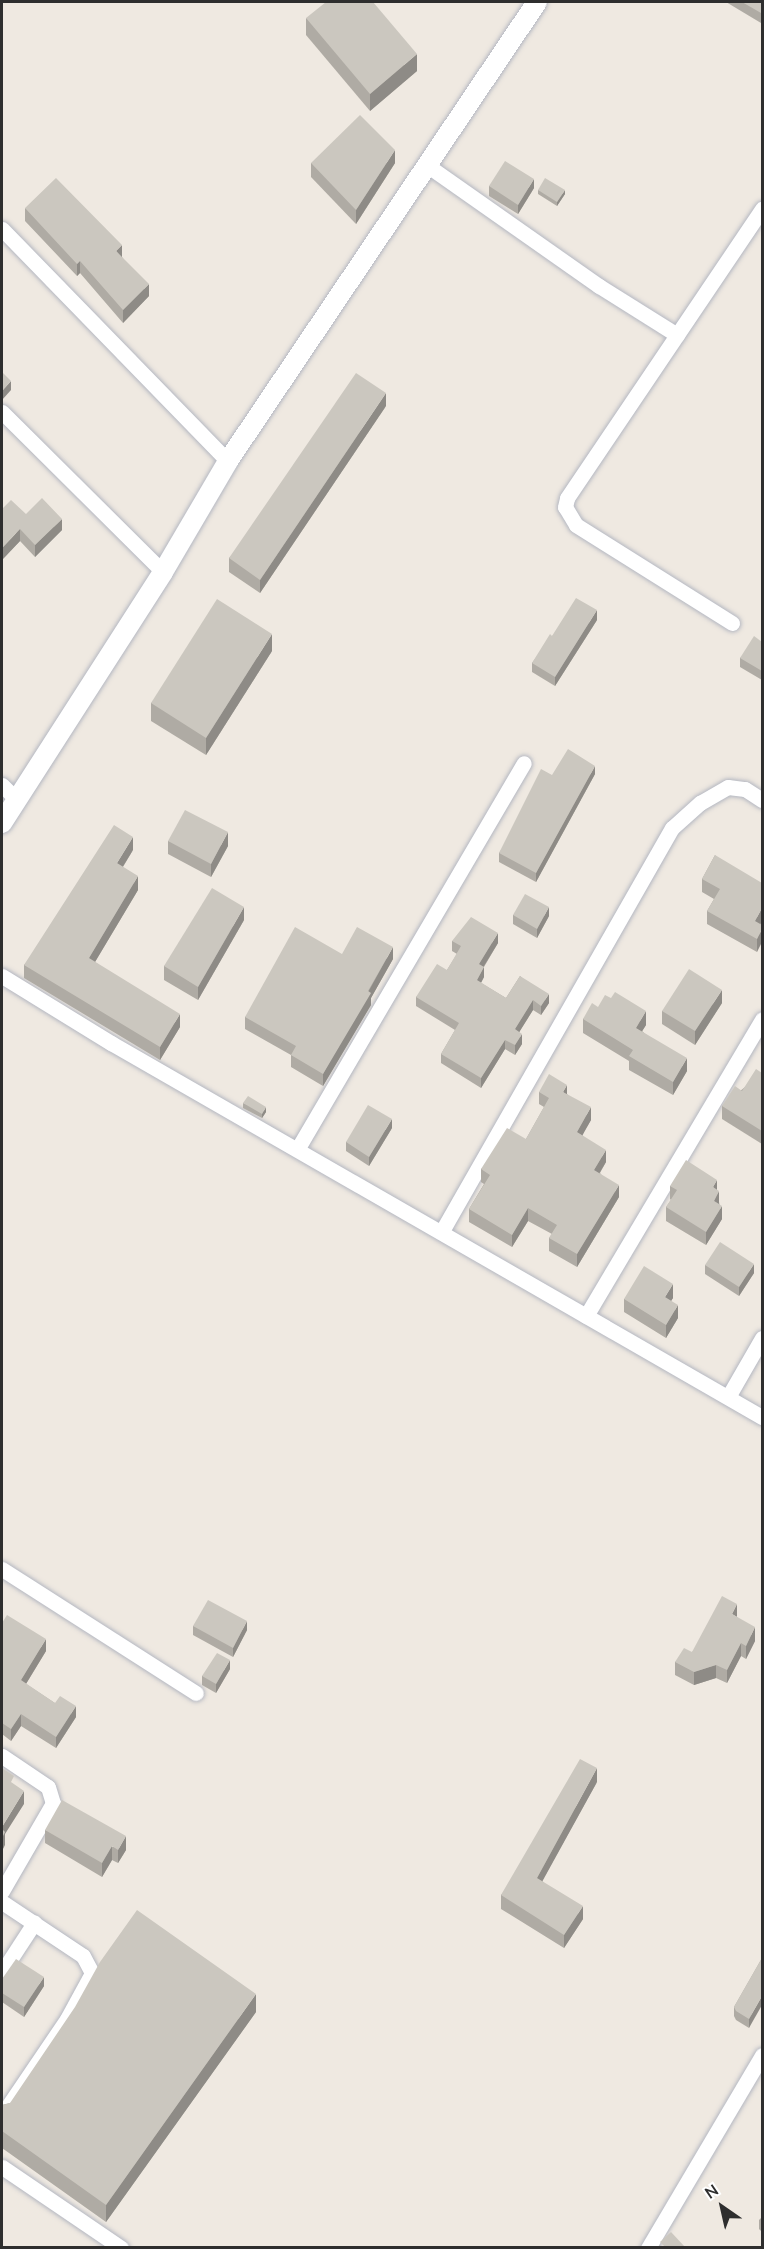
<!DOCTYPE html>
<style>
body{margin:0}
#map{position:relative;width:764px;height:2249px;overflow:hidden;background:#efe9e1;font-family:"Nunito Sans",sans-serif}
div>[style]{position:absolute}
[style*='--x']{left:calc(var(--x)*1px);top:calc(var(--y)*1px);width:calc(var(--w)*1px);rotate:calc(var(--a)*1deg)}
.roads{filter:drop-shadow(0 0 2px #b4b7c1) drop-shadow(0 0 2px #b4b7c1)}
.minor>*{height:15px;margin:-7.5px;padding:0 7.5px;transform-origin:7.5px;border-radius:7.5px;background:#fff}
.tertiary>*{height:20px;margin:-10px;padding:0 10px;transform-origin:10px;border-radius:10px;background:#fff}
.wall>*{inset:0;background:#afaba4}
.shaded-wall>*{inset:0;background:#8e8b86}
.building>*{inset:0;background:#cbc7bf}
span{translate:-50% -50%;white-space:nowrap;text-align:center;line-height:1.15;-webkit-text-stroke:4.5px #fff;paint-order:stroke}
.frame{position:absolute;inset:0;border:3px solid #2e2e2e;pointer-events:none}
.north{position:absolute;left:692px;top:2177px;width:60px;height:60px;-webkit-text-stroke:4px #fff;paint-order:stroke;rotate:326deg;font-size:16px;font-weight:700;line-height:24px;text-align:center;color:#2e2e2e}
.north::after{content:'';display:block;margin:auto;width:21px;height:27px;background:#2e2e2e;clip-path:polygon(50% 0,100% 100%,50% 72%,0 100%)}
</style>
<div id="map">
<div class="roads">
<div class="minor">
<div style="--x:428;--y:166;--w:209;--a:35.1"></div>
<div style="--x:599;--y:286;--w:92;--a:32.1"></div>
<div style="--x:2;--y:229;--w:324;--a:45.8"></div>
<div style="--x:2;--y:412;--w:227;--a:44.8"></div>
<div style="--x:732;--y:623;--w:184;--a:-147.9"></div>
<div style="--x:576;--y:525;--w:21;--a:-121"></div>
<div style="--x:565;--y:507;--w:9;--a:-77"></div>
<div style="--x:567;--y:498;--w:349;--a:-56"></div>
<div style="--x:2;--y:785;--w:21;--a:45"></div>
<div style="--x:2;--y:976;--w:128;--a:31.6"></div>
<div style="--x:111;--y:1043;--w:751;--a:29.88"></div>
<div style="--x:298;--y:1148;--w:446;--a:-59.6"></div>
<div style="--x:442;--y:1231;--w:464;--a:-60.3"></div>
<div style="--x:672;--y:828;--w:38;--a:-42"></div>
<div style="--x:700;--y:803;--w:32;--a:-30"></div>
<div style="--x:728;--y:787;--w:17;--a:7"></div>
<div style="--x:745;--y:789;--w:20;--a:33"></div>
<div style="--x:586;--y:1316;--w:345;--a:-59.3"></div>
<div style="--x:728;--y:1397;--w:68;--a:-60"></div>
<div style="--x:2;--y:1569;--w:230;--a:32.6"></div>
<div style="--x:2;--y:1756;--w:55;--a:34"></div>
<div style="--x:48;--y:1787;--w:17;--a:73"></div>
<div style="--x:53;--y:1803;--w:102;--a:120.1"></div>
<div style="--x:2;--y:1902;--w:97;--a:33.7"></div>
<div style="--x:83;--y:1956;--w:19;--a:62"></div>
<div style="--x:92;--y:1973;--w:52;--a:118.5"></div>
<div style="--x:67;--y:2019;--w:116;--a:124.1"></div>
<div style="--x:2;--y:1972;--w:59;--a:-56.9"></div>
<div style="--x:2;--y:2167;--w:144;--a:34.2"></div>
<div style="--x:648;--y:2248;--w:224;--a:-59.4"></div>
</div>
<div class="tertiary">
<div style="--x:2;--y:823;--w:298;--a:-57.3"></div>
<div style="--x:163;--y:572;--w:129;--a:-59.6"></div>
<div style="--x:228;--y:461;--w:553;--a:-56.05"></div>
</div>
</div>
<div class="wall">
<div style="clip-path:polygon(726px 2px,762px 2px,761px 23px)"></div>
<div style="clip-path:polygon(306px 18px,417px 71px,370px 111px,306px 35px)"></div>
<div style="clip-path:polygon(311px 163px,395px 163px,356px 224px,311px 177px)"></div>
<div style="clip-path:polygon(489px 186px,534px 188px,518px 214px,489px 196px)"></div>
<div style="clip-path:polygon(538px 190px,565px 194px,557px 206px,538px 194px)"></div>
<div style="clip-path:polygon(25px 208px,122px 257px,149px 296px,123px 323px,80px 273px,77px 276px,25px 221px)"></div>
<div style="clip-path:polygon(386px 406px,260px 593px,229px 572px,229px 558px)"></div>
<div style="clip-path:polygon(26px 514px,62px 530px,35px 557px,20px 541px,2px 560px)"></div>
<div style="clip-path:polygon(597px 620px,555px 686px,532px 672px,532px 663px,552px 636px)"></div>
<div style="clip-path:polygon(762px 642px,762px 680px,740px 667px,740px 658px)"></div>
<div style="clip-path:polygon(272px 651px,206px 755px,151px 721px,151px 703px)"></div>
<div style="clip-path:polygon(595px 774px,536px 882px,499px 862px,499px 853px,552px 775px)"></div>
<div style="clip-path:polygon(168px 841px,228px 846px,211px 877px,168px 854px)"></div>
<div style="clip-path:polygon(133px 850px,123px 867px,138px 890px,95px 962px,180px 1027px,160px 1060px,24px 978px,24px 965px)"></div>
<div style="clip-path:polygon(715px 855px,761px 924px,757px 952px,707px 924px,707px 911px,714px 899px,702px 892px,702px 879px)"></div>
<div style="clip-path:polygon(513px 915px,549px 916px,537px 938px,513px 924px)"></div>
<div style="clip-path:polygon(244px 920px,198px 1000px,164px 980px,164px 966px)"></div>
<div style="clip-path:polygon(452px 941px,498px 943px,484px 967px,484px 977px,481px 983px,506px 998px,520px 976px,549px 1003px,541px 1015px,533px 1010px,519px 1032px,522px 1044px,515px 1055px,505px 1049px,481px 1088px,441px 1063px,441px 1054px,455px 1030px,416px 1006px,416px 997px,447px 970px,457px 954px,452px 951px)"></div>
<div style="clip-path:polygon(342px 954px,393px 959px,371px 998px,371px 1005px,323px 1086px,291px 1067px,291px 1055px,245px 1029px,245px 1017px)"></div>
<div style="clip-path:polygon(611px 998px,646px 1025px,642px 1031px,687px 1071px,673px 1095px,629px 1070px,629px 1061px,583px 1033px,583px 1019px)"></div>
<div style="clip-path:polygon(722px 1003px,695px 1045px,662px 1024px,662px 1011px)"></div>
<div style="clip-path:polygon(762px 1073px,762px 1144px,722px 1119px,722px 1106px)"></div>
<div style="clip-path:polygon(539px 1092px,567px 1094px,591px 1120px,582px 1135px,606px 1162px,600px 1173px,619px 1197px,577px 1267px,549px 1251px,549px 1238px,552px 1234px,528px 1221px,512px 1247px,469px 1222px,469px 1209px,484px 1184px,481px 1182px,481px 1169px,526px 1139px,544px 1107px,539px 1104px)"></div>
<div style="clip-path:polygon(243px 1103px,266px 1112px,262px 1118px,243px 1108px)"></div>
<div style="clip-path:polygon(392px 1128px,369px 1166px,346px 1151px,346px 1142px)"></div>
<div style="clip-path:polygon(670px 1186px,717px 1190px,722px 1219px,706px 1245px,666px 1221px,666px 1207px,671px 1200px,670px 1199px)"></div>
<div style="clip-path:polygon(705px 1265px,754px 1273px,739px 1296px,705px 1274px)"></div>
<div style="clip-path:polygon(673px 1298px,671px 1301px,678px 1318px,666px 1338px,624px 1312px,624px 1299px)"></div>
<div style="clip-path:polygon(737px 1617px,755px 1641px,746px 1659px,741px 1656px,727px 1683px,716px 1678px,694px 1685px,675px 1675px,675px 1662px,692px 1652px)"></div>
<div style="clip-path:polygon(2px 1623px,46px 1651px,26px 1684px,76px 1717px,56px 1748px,21px 1726px,11px 1741px,2px 1734px)"></div>
<div style="clip-path:polygon(193px 1626px,247px 1630px,233px 1657px,193px 1635px)"></div>
<div style="clip-path:polygon(230px 1669px,216px 1693px,202px 1685px,202px 1676px)"></div>
<div style="clip-path:polygon(597px 1782px,542px 1881px,583px 1919px,564px 1948px,501px 1909px,501px 1895px)"></div>
<div style="clip-path:polygon(45px 1830px,126px 1850px,118px 1863px,112px 1860px,102px 1877px,45px 1843px)"></div>
<div style="clip-path:polygon(762px 1958px,749px 2028px,736px 2020px,734px 2016px,734px 2007px)"></div>
<div style="clip-path:polygon(2px 1979px,44px 1986px,24px 2017px,2px 2002px)"></div>
<div style="clip-path:polygon(256px 2012px,106px 2222px,2px 2148px,2px 2105px,10px 2103px)"></div>
<div style="clip-path:polygon(762px 2217px,762px 2232px,759px 2229px,759px 2220px)"></div>
</div>
<div class="shaded-wall">
<div style="clip-path:polygon(417px 54px,417px 71px,370px 111px,370px 94px)"></div>
<div style="clip-path:polygon(395px 150px,395px 163px,356px 224px,356px 210px)"></div>
<div style="clip-path:polygon(534px 179px,534px 188px,518px 214px,518px 205px)"></div>
<div style="clip-path:polygon(565px 190px,565px 194px,557px 206px,557px 202px)"></div>
<div style="clip-path:polygon(122px 245px,122px 258px,116px 251px)"></div>
<div style="clip-path:polygon(80px 261px,80px 273px,77px 276px,77px 264px)"></div>
<div style="clip-path:polygon(149px 284px,149px 296px,123px 323px,123px 310px)"></div>
<div style="clip-path:polygon(11px 381px,11px 390px,2px 400px,2px 391px)"></div>
<div style="clip-path:polygon(386px 393px,386px 406px,260px 593px,260px 580px)"></div>
<div style="clip-path:polygon(62px 519px,62px 530px,35px 557px,35px 545px)"></div>
<div style="clip-path:polygon(20px 529px,20px 541px,2px 560px,2px 548px)"></div>
<div style="clip-path:polygon(597px 610px,597px 620px,555px 686px,555px 677px)"></div>
<div style="clip-path:polygon(272px 634px,272px 651px,206px 755px,206px 738px)"></div>
<div style="clip-path:polygon(595px 766px,595px 774px,536px 882px,536px 873px)"></div>
<div style="clip-path:polygon(228px 832px,228px 846px,211px 877px,211px 864px)"></div>
<div style="clip-path:polygon(133px 837px,133px 850px,117px 876px,117px 863px)"></div>
<div style="clip-path:polygon(138px 876px,138px 890px,89px 972px,89px 958px)"></div>
<div style="clip-path:polygon(244px 907px,244px 920px,198px 1000px,198px 987px)"></div>
<div style="clip-path:polygon(549px 907px,549px 916px,537px 938px,537px 929px)"></div>
<div style="clip-path:polygon(762px 908px,762px 921px,755px 935px,755px 921px)"></div>
<div style="clip-path:polygon(762px 929px,762px 942px,757px 952px,757px 939px)"></div>
<div style="clip-path:polygon(498px 933px,498px 943px,479px 974px,479px 964px)"></div>
<div style="clip-path:polygon(393px 947px,393px 959px,371px 998px,371px 1005px,323px 1086px,323px 1074px)"></div>
<div style="clip-path:polygon(484px 967px,484px 977px,477px 990px,477px 980px)"></div>
<div style="clip-path:polygon(722px 990px,722px 1003px,695px 1045px,695px 1031px)"></div>
<div style="clip-path:polygon(549px 994px,549px 1003px,541px 1015px,541px 1006px)"></div>
<div style="clip-path:polygon(533px 1000px,533px 1010px,515px 1039px,515px 1029px)"></div>
<div style="clip-path:polygon(646px 1011px,646px 1025px,636px 1041px,636px 1028px)"></div>
<div style="clip-path:polygon(180px 1014px,180px 1027px,160px 1060px,160px 1047px)"></div>
<div style="clip-path:polygon(522px 1034px,522px 1044px,515px 1055px,515px 1045px)"></div>
<div style="clip-path:polygon(505px 1040px,505px 1049px,481px 1088px,481px 1078px)"></div>
<div style="clip-path:polygon(687px 1058px,687px 1071px,673px 1095px,673px 1082px)"></div>
<div style="clip-path:polygon(567px 1085px,567px 1097px,563px 1092px)"></div>
<div style="clip-path:polygon(266px 1107px,266px 1112px,262px 1118px,262px 1114px)"></div>
<div style="clip-path:polygon(591px 1107px,591px 1120px,577px 1145px,577px 1132px)"></div>
<div style="clip-path:polygon(392px 1119px,392px 1128px,369px 1166px,369px 1157px)"></div>
<div style="clip-path:polygon(606px 1150px,606px 1162px,594px 1182px,594px 1170px)"></div>
<div style="clip-path:polygon(717px 1180px,717px 1193px,713px 1187px)"></div>
<div style="clip-path:polygon(619px 1185px,619px 1197px,577px 1267px,577px 1254px)"></div>
<div style="clip-path:polygon(719px 1191px,719px 1204px,714px 1201px)"></div>
<div style="clip-path:polygon(722px 1206px,722px 1219px,706px 1245px,706px 1232px)"></div>
<div style="clip-path:polygon(528px 1208px,528px 1221px,512px 1247px,512px 1235px)"></div>
<div style="clip-path:polygon(754px 1264px,754px 1273px,739px 1296px,739px 1287px)"></div>
<div style="clip-path:polygon(673px 1284px,673px 1298px,665px 1310px,665px 1297px)"></div>
<div style="clip-path:polygon(678px 1305px,678px 1318px,666px 1338px,666px 1325px)"></div>
<div style="clip-path:polygon(737px 1604px,737px 1617px,732px 1614px)"></div>
<div style="clip-path:polygon(247px 1621px,247px 1630px,233px 1657px,233px 1648px)"></div>
<div style="clip-path:polygon(755px 1627px,755px 1641px,746px 1659px,746px 1646px)"></div>
<div style="clip-path:polygon(46px 1639px,46px 1651px,21px 1692px,21px 1680px)"></div>
<div style="clip-path:polygon(741px 1643px,741px 1656px,727px 1683px,727px 1670px)"></div>
<div style="clip-path:polygon(230px 1660px,230px 1669px,216px 1693px,216px 1684px)"></div>
<div style="clip-path:polygon(716px 1665px,716px 1678px,694px 1685px,694px 1672px)"></div>
<div style="clip-path:polygon(76px 1706px,76px 1717px,56px 1748px,56px 1737px)"></div>
<div style="clip-path:polygon(21px 1714px,21px 1726px,11px 1741px,11px 1729px)"></div>
<div style="clip-path:polygon(597px 1768px,597px 1782px,537px 1891px,537px 1878px)"></div>
<div style="clip-path:polygon(24px 1791px,24px 1804px,5px 1834px,5px 1845px,2px 1851px,2px 1827px)"></div>
<div style="clip-path:polygon(126px 1836px,126px 1850px,118px 1863px,118px 1850px)"></div>
<div style="clip-path:polygon(112px 1846px,112px 1860px,102px 1877px,102px 1863px)"></div>
<div style="clip-path:polygon(583px 1906px,583px 1919px,564px 1948px,564px 1935px)"></div>
<div style="clip-path:polygon(44px 1977px,44px 1986px,24px 2017px,24px 2007px)"></div>
<div style="clip-path:polygon(256px 1994px,256px 2012px,106px 2222px,106px 2205px)"></div>
<div style="clip-path:polygon(762px 1996px,762px 2005px,749px 2028px,749px 2019px)"></div>
</div>
<div class="building">
<div style="clip-path:polygon(326px 2px,373px 2px,417px 54px,370px 94px,306px 18px)"></div>
<div style="clip-path:polygon(742px 2px,762px 2px,762px 11px,761px 13px)"></div>
<div style="clip-path:polygon(360px 115px,395px 150px,356px 210px,311px 163px)"></div>
<div style="clip-path:polygon(505px 161px,534px 179px,518px 205px,489px 186px)"></div>
<div style="clip-path:polygon(56px 178px,122px 245px,116px 251px,149px 284px,123px 310px,80px 261px,77px 264px,25px 208px)"></div>
<div style="clip-path:polygon(545px 178px,565px 190px,557px 202px,538px 190px)"></div>
<div style="clip-path:polygon(2px 372px,11px 381px,2px 391px)"></div>
<div style="clip-path:polygon(356px 373px,386px 393px,260px 580px,229px 558px)"></div>
<div style="clip-path:polygon(42px 498px,62px 519px,35px 545px,20px 529px,2px 548px,2px 509px,11px 500px,26px 514px)"></div>
<div style="clip-path:polygon(576px 598px,597px 610px,555px 677px,532px 663px,550px 634px,552px 636px)"></div>
<div style="clip-path:polygon(217px 599px,272px 634px,206px 738px,151px 703px)"></div>
<div style="clip-path:polygon(754px 636px,762px 642px,762px 671px,740px 658px)"></div>
<div style="clip-path:polygon(568px 749px,595px 766px,536px 873px,499px 853px,541px 769px,552px 775px)"></div>
<div style="clip-path:polygon(185px 810px,228px 832px,211px 864px,168px 841px)"></div>
<div style="clip-path:polygon(114px 825px,133px 837px,117px 863px,138px 876px,89px 958px,180px 1014px,160px 1047px,24px 965px)"></div>
<div style="clip-path:polygon(715px 855px,762px 883px,762px 908px,755px 921px,762px 925px,762px 929px,757px 939px,707px 911px,720px 889px,702px 879px)"></div>
<div style="clip-path:polygon(212px 888px,244px 907px,198px 987px,164px 966px)"></div>
<div style="clip-path:polygon(525px 894px,549px 907px,537px 929px,513px 915px)"></div>
<div style="clip-path:polygon(471px 917px,498px 933px,479px 964px,484px 967px,477px 980px,506px 998px,520px 976px,549px 994px,541px 1006px,533px 1000px,515px 1029px,522px 1034px,515px 1045px,505px 1040px,481px 1078px,441px 1054px,459px 1023px,416px 997px,437px 964px,447px 970px,461px 946px,452px 941px)"></div>
<div style="clip-path:polygon(295px 927px,342px 954px,357px 927px,393px 947px,368px 991px,371px 993px,323px 1074px,291px 1055px,296px 1046px,245px 1017px)"></div>
<div style="clip-path:polygon(689px 969px,722px 990px,695px 1031px,662px 1011px)"></div>
<div style="clip-path:polygon(615px 992px,646px 1011px,636px 1028px,687px 1058px,673px 1082px,629px 1056px,633px 1050px,583px 1019px,592px 1003px,598px 1007px,605px 995px,611px 998px)"></div>
<div style="clip-path:polygon(756px 1069px,762px 1073px,762px 1131px,722px 1106px,735px 1086px,742px 1091px)"></div>
<div style="clip-path:polygon(549px 1074px,567px 1085px,563px 1092px,591px 1107px,577px 1132px,606px 1150px,594px 1170px,619px 1185px,577px 1254px,549px 1238px,557px 1225px,528px 1208px,512px 1235px,469px 1209px,490px 1175px,481px 1169px,507px 1128px,526px 1139px,549px 1098px,539px 1092px)"></div>
<div style="clip-path:polygon(248px 1096px,266px 1107px,262px 1114px,243px 1103px)"></div>
<div style="clip-path:polygon(368px 1105px,392px 1119px,369px 1157px,346px 1142px)"></div>
<div style="clip-path:polygon(686px 1160px,717px 1180px,713px 1187px,719px 1191px,714px 1201px,722px 1206px,706px 1232px,666px 1207px,677px 1190px,670px 1186px)"></div>
<div style="clip-path:polygon(720px 1242px,754px 1264px,739px 1287px,705px 1265px)"></div>
<div style="clip-path:polygon(644px 1266px,673px 1284px,665px 1297px,678px 1305px,666px 1325px,624px 1299px)"></div>
<div style="clip-path:polygon(722px 1596px,737px 1604px,732px 1614px,755px 1627px,746px 1646px,741px 1643px,727px 1670px,716px 1665px,694px 1672px,675px 1662px,684px 1648px,692px 1652px)"></div>
<div style="clip-path:polygon(208px 1600px,247px 1621px,233px 1648px,193px 1626px)"></div>
<div style="clip-path:polygon(7px 1615px,46px 1639px,21px 1680px,55px 1703px,60px 1696px,76px 1706px,56px 1737px,21px 1714px,11px 1729px,2px 1723px,2px 1623px)"></div>
<div style="clip-path:polygon(217px 1653px,230px 1660px,216px 1684px,202px 1676px)"></div>
<div style="clip-path:polygon(580px 1759px,597px 1768px,537px 1878px,583px 1906px,564px 1935px,501px 1895px)"></div>
<div style="clip-path:polygon(2px 1768px,14px 1776px,11px 1782px,24px 1791px,2px 1827px)"></div>
<div style="clip-path:polygon(62px 1800px,126px 1836px,118px 1850px,112px 1846px,102px 1863px,45px 1830px)"></div>
<div style="clip-path:polygon(2px 1829px,5px 1832px,2px 1838px)"></div>
<div style="clip-path:polygon(137px 1910px,256px 1994px,106px 2205px,2px 2131px,2px 2105px,10px 2103px,75px 2007px,100px 1962px)"></div>
<div style="clip-path:polygon(762px 1958px,762px 1996px,749px 2019px,736px 2011px,734px 2007px)"></div>
<div style="clip-path:polygon(16px 1959px,44px 1977px,24px 2007px,2px 1993px,2px 1979px)"></div>
<div style="clip-path:polygon(671px 2232px,685px 2247px,665px 2247px,660px 2242px)"></div>
</div>
<div class="frame"></div>
<div class="north">N</div>
</div>
